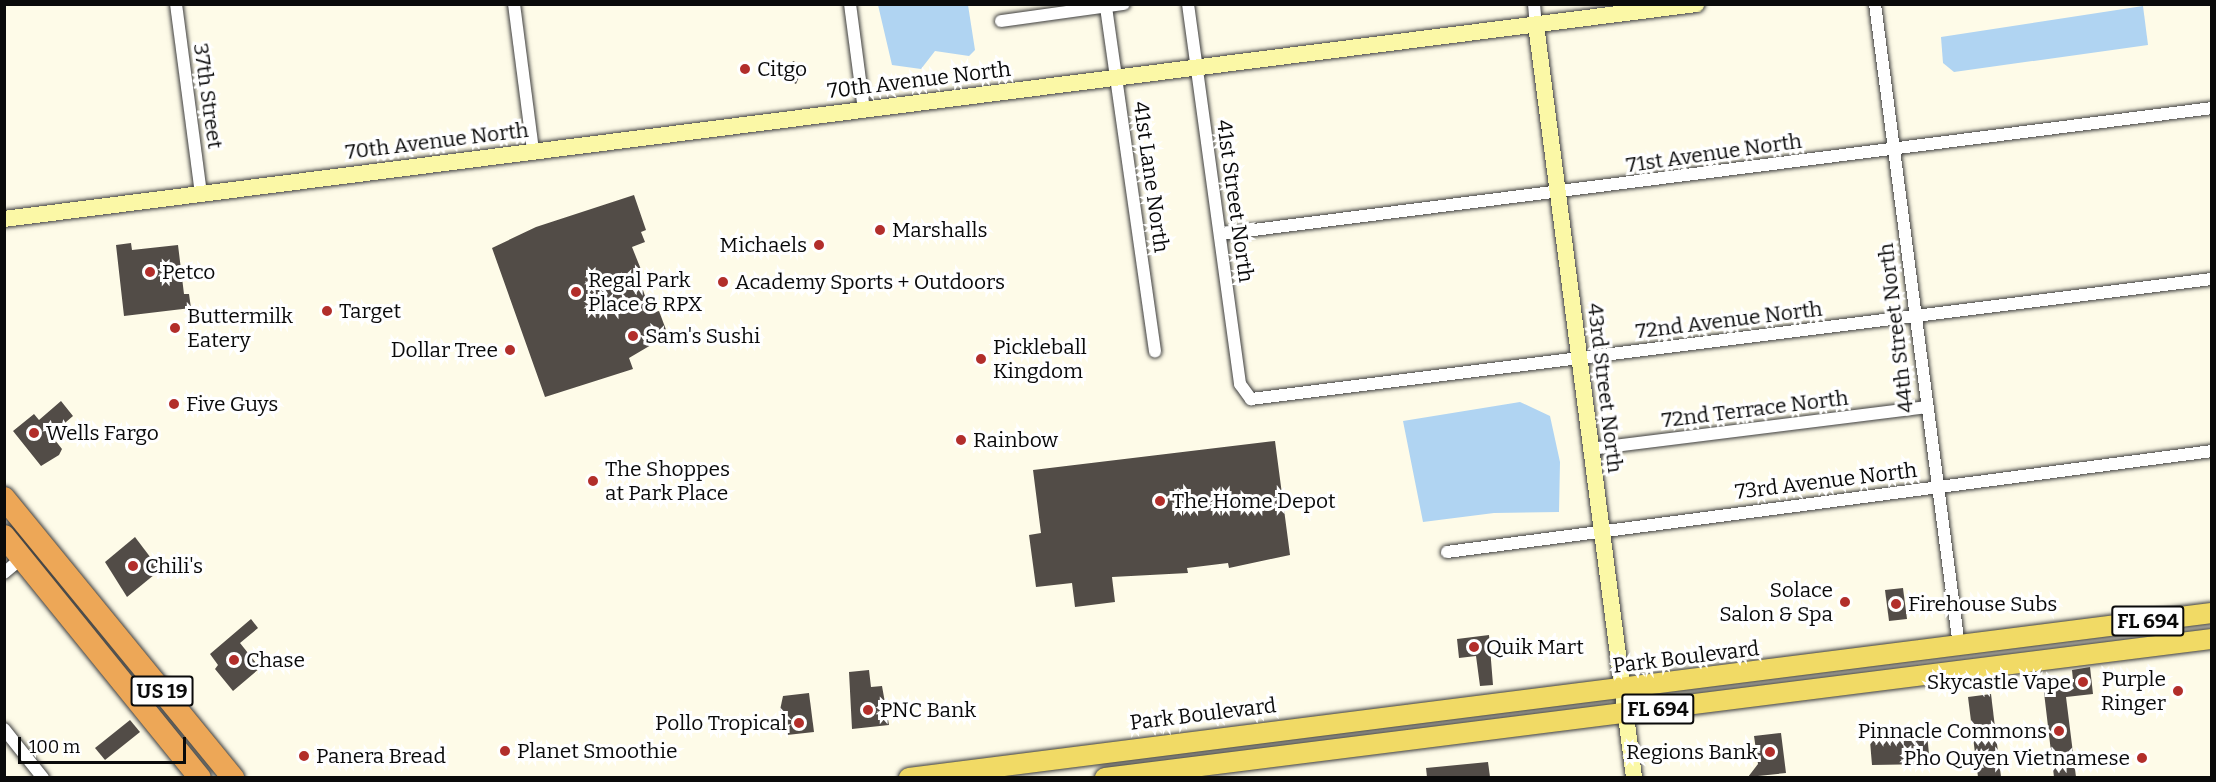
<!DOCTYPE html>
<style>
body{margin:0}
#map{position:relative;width:2216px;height:782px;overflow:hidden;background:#fefbe8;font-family:Bitter,serif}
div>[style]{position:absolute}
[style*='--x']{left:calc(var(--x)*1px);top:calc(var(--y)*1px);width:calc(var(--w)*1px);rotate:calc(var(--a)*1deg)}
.water>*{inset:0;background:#b0d4f2}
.building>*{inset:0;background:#524c47}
.roads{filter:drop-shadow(0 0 2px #3d3d3d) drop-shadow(0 0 2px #3d3d3d)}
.street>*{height:12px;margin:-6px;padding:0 6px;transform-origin:6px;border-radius:6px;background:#fff}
.secondary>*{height:16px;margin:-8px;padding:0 8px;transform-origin:8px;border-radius:8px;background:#fbf8a6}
.primary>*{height:20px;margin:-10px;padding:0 10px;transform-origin:10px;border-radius:10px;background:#f1da65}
.highway>*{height:22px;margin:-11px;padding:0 11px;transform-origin:11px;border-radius:11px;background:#eda757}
.dots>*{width:16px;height:16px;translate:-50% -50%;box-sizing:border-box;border:3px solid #fff;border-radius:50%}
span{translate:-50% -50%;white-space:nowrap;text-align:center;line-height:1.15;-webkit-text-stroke:6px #fff;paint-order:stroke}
.shield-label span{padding:2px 4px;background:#fff;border:2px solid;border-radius:4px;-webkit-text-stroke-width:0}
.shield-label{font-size:20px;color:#0a0a0a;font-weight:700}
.poi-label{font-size:21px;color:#0a0a0a}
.left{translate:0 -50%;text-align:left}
.right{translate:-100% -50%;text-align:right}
.street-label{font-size:21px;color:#0a0a0a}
.frame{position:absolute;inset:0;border:6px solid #0a0a0a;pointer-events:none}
.scale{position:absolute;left:18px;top:737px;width:168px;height:27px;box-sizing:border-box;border:3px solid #0a0a0a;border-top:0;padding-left:8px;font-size:18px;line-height:21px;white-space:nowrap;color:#0a0a0a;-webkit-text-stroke:4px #fff;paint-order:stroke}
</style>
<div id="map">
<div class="water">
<div style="clip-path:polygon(878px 5px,968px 5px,975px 50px,969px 56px,935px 51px,921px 69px,892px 65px)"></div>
<div style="clip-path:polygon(2143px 6px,2148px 45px,1954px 72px,1943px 63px,1941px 37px)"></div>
<div style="clip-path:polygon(1520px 402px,1550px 416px,1560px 462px,1559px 512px,1494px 513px,1423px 522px,1403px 421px)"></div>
</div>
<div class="building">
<div style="clip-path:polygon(793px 61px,804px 66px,796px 84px,785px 78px)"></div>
<div style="clip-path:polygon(634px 195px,646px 230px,641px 232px,645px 242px,632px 247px,642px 272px,637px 273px,651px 313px,659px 311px,668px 335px,629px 358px,633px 369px,545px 397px,492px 248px,536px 227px)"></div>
<div style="clip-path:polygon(131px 243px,132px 250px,178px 245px,184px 294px,189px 294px,191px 308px,124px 316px,116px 245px)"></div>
<div style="clip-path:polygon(61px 401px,73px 416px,51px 435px,62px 449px,59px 455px,41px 466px,13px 431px,34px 414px,39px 420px)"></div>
<div style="clip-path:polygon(1275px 441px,1290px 555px,1229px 568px,1228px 563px,1187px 568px,1188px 573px,1112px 577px,1115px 602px,1075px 607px,1072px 583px,1036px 587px,1029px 535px,1041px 533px,1033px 470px)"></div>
<div style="clip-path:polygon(135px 537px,160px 570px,127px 597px,105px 562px)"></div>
<div style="clip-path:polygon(1903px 588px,1907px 619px,1889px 621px,1885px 590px)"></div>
<div style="clip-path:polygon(251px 619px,258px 628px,240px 643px,260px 668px,233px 691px,215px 669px,218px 665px,210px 654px)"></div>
<div style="clip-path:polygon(1489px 635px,1493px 685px,1480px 686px,1476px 656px,1459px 658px,1457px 639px)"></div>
<div style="clip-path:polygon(2090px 667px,2093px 694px,2066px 697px,2076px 777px,2054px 777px,2043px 684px,2073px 680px,2072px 670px)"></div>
<div style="clip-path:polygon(869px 670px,871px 687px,882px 686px,889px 725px,852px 729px,849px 672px)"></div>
<div style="clip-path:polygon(809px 693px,814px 732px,787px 735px,780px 710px,783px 696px)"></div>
<div style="clip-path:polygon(1991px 694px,2001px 777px,1978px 777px,1968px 697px)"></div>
<div style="clip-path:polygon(130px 720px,140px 732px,105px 760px,95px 748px)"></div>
<div style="clip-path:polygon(1914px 730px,1914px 735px,1927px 734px,1930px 764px,1872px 765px,1870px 741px)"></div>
<div style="clip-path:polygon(1781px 733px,1786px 773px,1748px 777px,1758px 764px,1754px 736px)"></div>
<div style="clip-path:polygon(1488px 762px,1490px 777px,1427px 777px,1426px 768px)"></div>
</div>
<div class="roads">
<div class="street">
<div style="--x:176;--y:4;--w:191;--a:82.5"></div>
<div style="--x:514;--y:4;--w:148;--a:82.6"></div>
<div style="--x:850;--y:4;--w:107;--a:82.5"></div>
<div style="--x:1188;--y:4;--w:384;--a:82.2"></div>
<div style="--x:1240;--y:384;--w:19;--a:54"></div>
<div style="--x:1251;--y:399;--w:968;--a:-7.12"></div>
<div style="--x:1534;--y:4;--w:21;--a:85"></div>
<div style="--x:1875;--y:4;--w:647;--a:82.55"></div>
<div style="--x:1106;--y:7;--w:348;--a:81.9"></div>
<div style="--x:1001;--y:21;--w:124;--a:-7.9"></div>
<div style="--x:1222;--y:234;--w:998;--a:-7.25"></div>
<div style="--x:1590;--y:449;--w:338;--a:-7.1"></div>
<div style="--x:1447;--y:552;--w:772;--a:-7.52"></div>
<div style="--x:4;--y:573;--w:23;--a:-40"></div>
<div style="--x:4;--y:729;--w:63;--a:51.5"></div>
</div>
<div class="secondary">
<div style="--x:1536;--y:25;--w:759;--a:82.58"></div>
<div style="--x:4;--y:219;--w:1706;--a:-7.24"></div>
</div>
<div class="primary">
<div style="--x:909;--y:778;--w:1313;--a:-7.22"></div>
<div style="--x:1105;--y:778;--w:1116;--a:-7.16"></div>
</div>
<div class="highway">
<div style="--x:4;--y:498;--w:362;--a:50.7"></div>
<div style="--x:4;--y:536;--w:311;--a:51"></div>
</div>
</div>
<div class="dots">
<div style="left:745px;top:69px;background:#b22e2a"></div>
<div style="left:880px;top:230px;background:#b22e2a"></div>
<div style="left:819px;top:245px;background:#b22e2a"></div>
<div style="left:150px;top:272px;background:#b22e2a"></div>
<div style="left:723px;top:282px;background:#b22e2a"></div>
<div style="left:576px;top:292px;background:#b22e2a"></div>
<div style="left:327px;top:311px;background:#b22e2a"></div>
<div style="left:175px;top:328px;background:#b22e2a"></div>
<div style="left:633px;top:336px;background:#b22e2a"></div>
<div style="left:510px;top:350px;background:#b22e2a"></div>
<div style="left:981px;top:359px;background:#b22e2a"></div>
<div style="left:174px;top:404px;background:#b22e2a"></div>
<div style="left:34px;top:433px;background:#b22e2a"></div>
<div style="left:961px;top:440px;background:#b22e2a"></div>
<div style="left:593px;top:481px;background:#b22e2a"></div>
<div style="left:1160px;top:501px;background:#b22e2a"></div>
<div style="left:133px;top:566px;background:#b22e2a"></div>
<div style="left:1845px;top:602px;background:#b22e2a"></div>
<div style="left:1896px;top:604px;background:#b22e2a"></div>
<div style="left:1474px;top:647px;background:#b22e2a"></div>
<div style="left:234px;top:660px;background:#b22e2a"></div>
<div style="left:2083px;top:682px;background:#b22e2a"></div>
<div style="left:2178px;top:691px;background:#b22e2a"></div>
<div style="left:868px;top:710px;background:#b22e2a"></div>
<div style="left:799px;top:723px;background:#b22e2a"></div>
<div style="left:2059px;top:731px;background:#b22e2a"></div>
<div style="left:505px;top:751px;background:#b22e2a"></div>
<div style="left:1770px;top:752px;background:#b22e2a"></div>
<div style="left:304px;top:756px;background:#b22e2a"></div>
<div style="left:2142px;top:758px;background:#b22e2a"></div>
</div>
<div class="shield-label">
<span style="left:2148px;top:621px">FL 694</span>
<span style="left:162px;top:691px">US 19</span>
<span style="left:1658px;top:709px">FL 694</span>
</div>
<div class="poi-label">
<span class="left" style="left:757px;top:69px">Citgo</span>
<span class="left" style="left:892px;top:230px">Marshalls</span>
<span class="right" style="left:807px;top:245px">Michaels</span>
<span class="left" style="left:162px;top:272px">Petco</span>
<span class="left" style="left:588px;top:292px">Regal Park<br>Place &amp; RPX</span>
<span class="left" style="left:735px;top:282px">Academy Sports + Outdoors</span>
<span class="left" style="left:339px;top:311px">Target</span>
<span class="left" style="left:187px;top:328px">Buttermilk<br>Eatery</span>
<span class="left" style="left:645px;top:336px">Sam's Sushi</span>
<span class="left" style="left:993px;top:359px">Pickleball<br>Kingdom</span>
<span class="right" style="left:498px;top:350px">Dollar Tree</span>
<span class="left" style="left:186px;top:404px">Five Guys</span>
<span class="left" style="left:46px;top:433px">Wells Fargo</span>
<span class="left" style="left:973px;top:440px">Rainbow</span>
<span class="left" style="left:605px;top:481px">The Shoppes<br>at Park Place</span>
<span class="left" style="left:1172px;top:501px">The Home Depot</span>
<span class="left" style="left:145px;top:566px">Chili's</span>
<span class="right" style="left:1833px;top:602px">Solace<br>Salon &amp; Spa</span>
<span class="left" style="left:1908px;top:604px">Firehouse Subs</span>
<span class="left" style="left:1486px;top:647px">Quik Mart</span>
<span class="left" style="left:246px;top:660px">Chase</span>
<span class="right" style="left:2166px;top:691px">Purple<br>Ringer</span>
<span class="right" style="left:2071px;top:682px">Skycastle Vape</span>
<span class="left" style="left:880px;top:710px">PNC Bank</span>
<span class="right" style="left:787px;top:723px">Pollo Tropical</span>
<span class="right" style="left:2047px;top:731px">Pinnacle Commons</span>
<span class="left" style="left:517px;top:751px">Planet Smoothie</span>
<span class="right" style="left:1758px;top:752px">Regions Bank</span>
<span class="left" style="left:316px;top:756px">Panera Bread</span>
<span class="right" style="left:2130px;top:758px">Pho Quyen Vietnamese</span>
</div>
<div class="street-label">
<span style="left:919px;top:80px;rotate:-7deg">70th Avenue North</span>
<span style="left:208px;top:96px;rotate:82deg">37th Street</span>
<span style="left:437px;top:141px;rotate:-7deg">70th Avenue North</span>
<span style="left:1714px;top:153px;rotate:-8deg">71st Avenue North</span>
<span style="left:1151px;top:177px;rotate:82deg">41st Lane North</span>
<span style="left:1235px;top:201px;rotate:82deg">41st Street North</span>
<span style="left:1729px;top:320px;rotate:-7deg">72nd Avenue North</span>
<span style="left:1896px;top:328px;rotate:-97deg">44th Street North</span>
<span style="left:1605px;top:388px;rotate:83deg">43rd Street North</span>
<span style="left:1755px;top:409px;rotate:-7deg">72nd Terrace North</span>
<span style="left:1826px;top:481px;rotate:-7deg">73rd Avenue North</span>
<span style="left:1686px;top:657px;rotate:-7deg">Park Boulevard</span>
<span style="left:1203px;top:714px;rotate:-7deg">Park Boulevard</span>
</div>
<div class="frame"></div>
<div class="scale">100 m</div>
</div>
